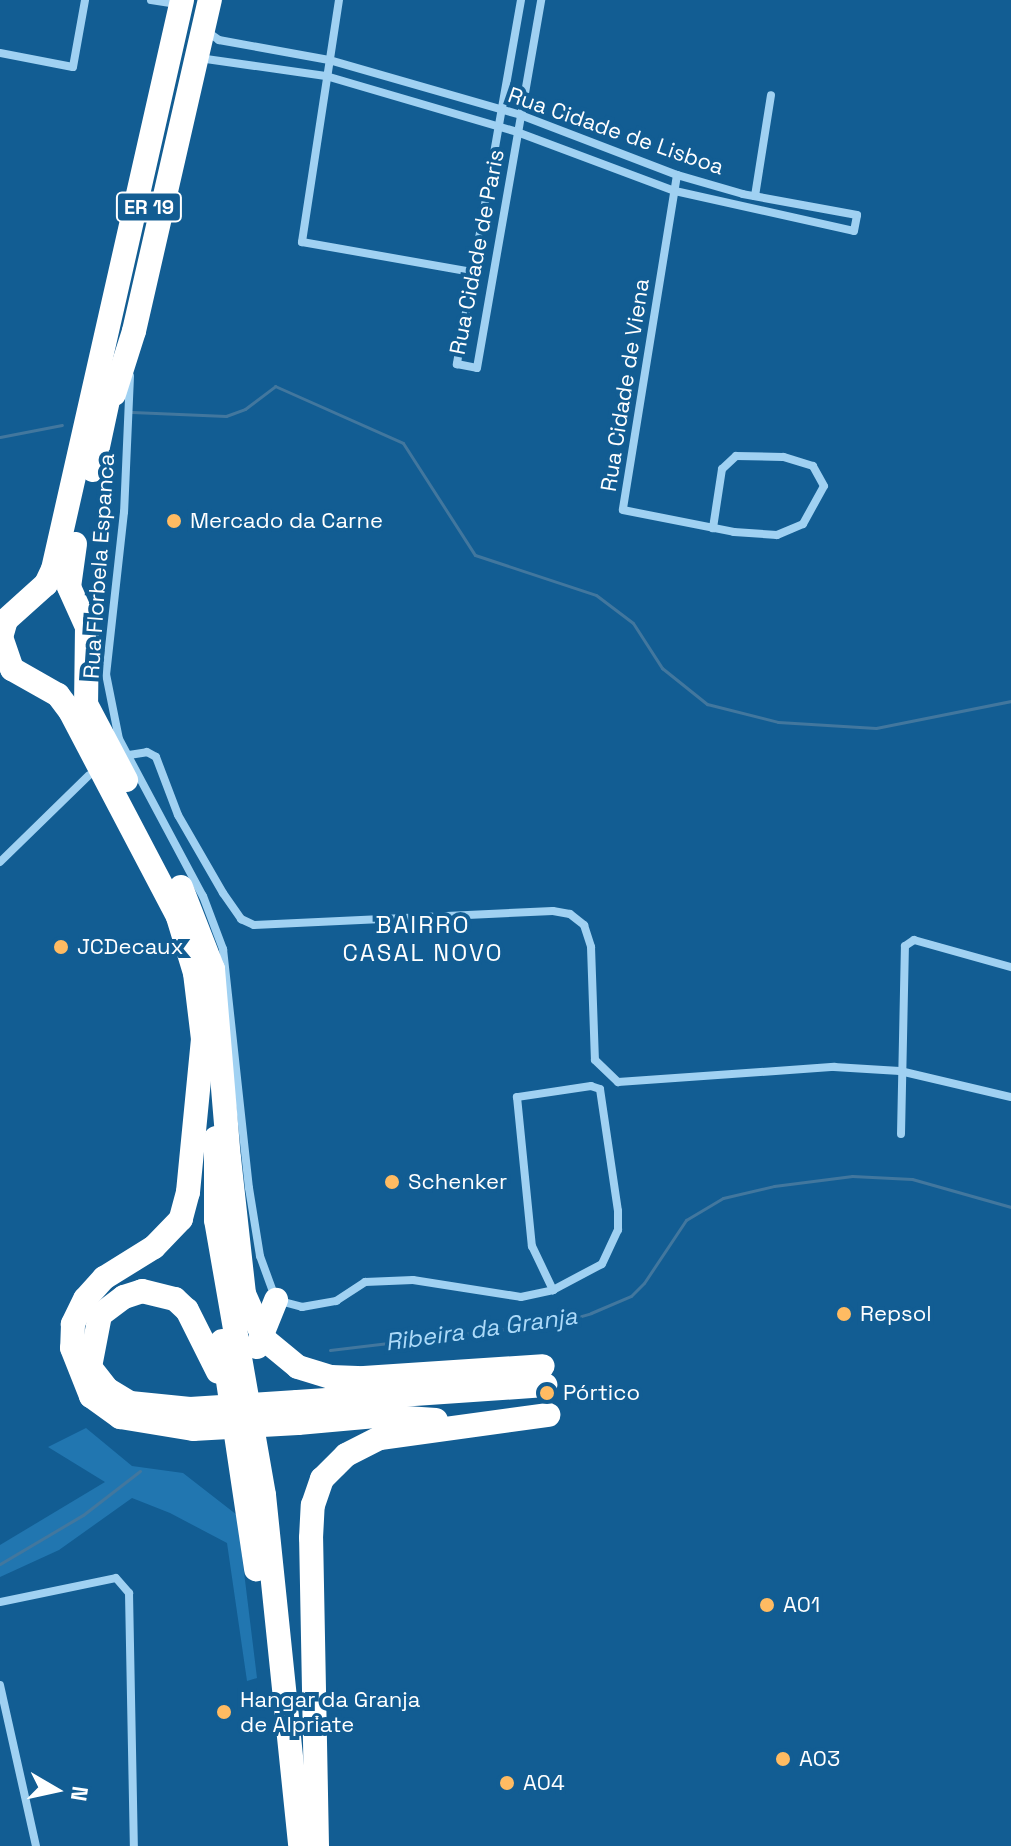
<!DOCTYPE html>
<meta charset="utf-8">
<style>
body{margin:0}
#map{position:relative;width:1011px;height:1846px;overflow:hidden;background:#125d93;font-family:"Space Grotesk",sans-serif}
div>[style]{position:absolute}
[style*='--x']{left:calc(var(--x)*1px);top:calc(var(--y)*1px);width:calc(var(--w)*1px);rotate:calc(var(--a)*1deg)}
.green>*{inset:0;background:#2176b0}
.stream>*{height:3px;margin:-1.5px;padding:0 1.5px;transform-origin:1.5px;border-radius:1.5px;background:#42779e}
.street>*{height:8px;margin:-4px;padding:0 4px;transform-origin:4px;border-radius:4px;background:#a0d1f2}
.highway>*{height:24px;margin:-12px;padding:0 12px;transform-origin:12px;border-radius:12px;background:#fff}
.highway-bridge>*{height:24px;margin:-12px;padding:0 12px;transform-origin:12px;border-radius:12px;background:#fff}
.dots>*{width:22px;height:22px;translate:-50% -50%;box-sizing:border-box;border:4px solid #125d93;border-radius:50%}
span{translate:-50% -50%;white-space:nowrap;text-align:center;line-height:1.15;-webkit-text-stroke:8px #125d93;paint-order:stroke}
.shield-label span{padding:2px 6px;background:#125d93;border:2px solid;border-radius:6px;-webkit-text-stroke-width:0}
.shield-label{font-size:20px;color:#fff;font-weight:700}
.street-label{font-size:22px;color:#fff}
.poi-label{font-size:22px;color:#fff}
.left{translate:0 -50%;text-align:left}
.neighbourhood-label{font-size:24px;color:#fff;letter-spacing:2px}
.water-label{font-size:24px;color:#acdaf9;font-style:italic}
.north{position:absolute;left:16px;top:1750px;width:80px;height:80px;-webkit-text-stroke:6px #125d93;paint-order:stroke;rotate:99deg;font-size:22px;font-weight:700;line-height:32px;text-align:center;color:#fff}
.north::after{content:'';display:block;margin:auto;width:28px;height:36px;background:#fff;clip-path:polygon(50% 0,100% 100%,50% 72%,0 100%)}
</style>
<div id="map">
<div class="green">
<div style="clip-path:polygon(86px 1428px,132px 1466px,183px 1473px,237px 1515px,257px 1678px,247px 1681px,227px 1543px,170px 1513px,132px 1498px,59px 1550px,0 1577px,0 1545px,105px 1482px,48px 1447px)"></div>
</div>
<div class="stream">
<div style="--x:132;--y:412;--w:94;--a:2.4"></div>
<div style="--x:226;--y:416;--w:20;--a:-20"></div>
<div style="--x:245;--y:409;--w:38;--a:-37"></div>
<div style="--x:275;--y:386;--w:140;--a:24"></div>
<div style="--x:403;--y:443;--w:133;--a:57.3"></div>
<div style="--x:475;--y:555;--w:127;--a:18.3"></div>
<div style="--x:596;--y:595;--w:46;--a:37.1"></div>
<div style="--x:633;--y:623;--w:54;--a:57.2"></div>
<div style="--x:662;--y:668;--w:58;--a:38.7"></div>
<div style="--x:707;--y:704;--w:73;--a:14.2"></div>
<div style="--x:778;--y:722;--w:98;--a:3.5"></div>
<div style="--x:876;--y:728;--w:138;--a:-11.3"></div>
<div style="--x:0;--y:437;--w:63;--a:-11"></div>
<div style="--x:330;--y:1350;--w:229;--a:-6.8"></div>
<div style="--x:557;--y:1323;--w:35;--a:-16"></div>
<div style="--x:591;--y:1313;--w:43;--a:-23"></div>
<div style="--x:631;--y:1296;--w:18;--a:-45"></div>
<div style="--x:644;--y:1283;--w:76;--a:-56.3"></div>
<div style="--x:686;--y:1220;--w:43;--a:-30.7"></div>
<div style="--x:723;--y:1198;--w:52;--a:-13.2"></div>
<div style="--x:774;--y:1186;--w:79;--a:-7.3"></div>
<div style="--x:852;--y:1176;--w:60;--a:2.9"></div>
<div style="--x:912;--y:1179;--w:103;--a:15.8"></div>
<div style="--x:0;--y:1564;--w:96;--a:-30.6"></div>
<div style="--x:83;--y:1515;--w:72;--a:-37.7"></div>
</div>
<div class="street">
<div style="--x:151;--y:0;--w:18;--a:9"></div>
<div style="--x:339;--y:0;--w:245;--a:98.7"></div>
<div style="--x:302;--y:242;--w:174;--a:10"></div>
<div style="--x:521;--y:0;--w:370;--a:100"></div>
<div style="--x:457;--y:364;--w:20;--a:11"></div>
<div style="--x:477;--y:368;--w:374;--a:-80.1"></div>
<div style="--x:0;--y:53;--w:74;--a:10.9"></div>
<div style="--x:73;--y:67;--w:68;--a:-79.8"></div>
<div style="--x:199;--y:58;--w:128;--a:8.1"></div>
<div style="--x:326;--y:76;--w:199;--a:16.3"></div>
<div style="--x:517;--y:132;--w:169;--a:20.5"></div>
<div style="--x:675;--y:191;--w:183;--a:12.6"></div>
<div style="--x:854;--y:231;--w:16;--a:-79"></div>
<div style="--x:857;--y:215;--w:116;--a:-169.6"></div>
<div style="--x:743;--y:194;--w:69;--a:-163.9"></div>
<div style="--x:677;--y:175;--w:167;--a:-159"></div>
<div style="--x:521;--y:115;--w:200;--a:-164"></div>
<div style="--x:329;--y:60;--w:112;--a:-169.7"></div>
<div style="--x:219;--y:40;--w:16;--a:-145"></div>
<div style="--x:677;--y:175;--w:339;--a:99.2"></div>
<div style="--x:623;--y:510;--w:113;--a:11.2"></div>
<div style="--x:734;--y:532;--w:43;--a:4"></div>
<div style="--x:777;--y:535;--w:28;--a:-23"></div>
<div style="--x:803;--y:524;--w:43;--a:-61.1"></div>
<div style="--x:824;--y:486;--w:23;--a:-119"></div>
<div style="--x:813;--y:466;--w:31;--a:-163"></div>
<div style="--x:783;--y:457;--w:47;--a:-178.8"></div>
<div style="--x:736;--y:456;--w:19;--a:137"></div>
<div style="--x:722;--y:469;--w:60;--a:98.7"></div>
<div style="--x:755;--y:196;--w:102;--a:-81"></div>
<div style="--x:130;--y:376;--w:136;--a:92.5"></div>
<div style="--x:124;--y:512;--w:163;--a:96.3"></div>
<div style="--x:106;--y:674;--w:66;--a:78.7"></div>
<div style="--x:119;--y:739;--w:178;--a:61.9"></div>
<div style="--x:203;--y:896;--w:57;--a:69.3"></div>
<div style="--x:223;--y:949;--w:240;--a:83.8"></div>
<div style="--x:249;--y:1188;--w:69;--a:80.8"></div>
<div style="--x:260;--y:1256;--w:47;--a:70"></div>
<div style="--x:276;--y:1300;--w:27;--a:15"></div>
<div style="--x:302;--y:1307;--w:35;--a:-10"></div>
<div style="--x:336;--y:1301;--w:35;--a:-33"></div>
<div style="--x:365;--y:1282;--w:48;--a:-2.4"></div>
<div style="--x:413;--y:1280;--w:109;--a:8.9"></div>
<div style="--x:521;--y:1297;--w:33;--a:-12"></div>
<div style="--x:553;--y:1290;--w:55;--a:-28"></div>
<div style="--x:602;--y:1264;--w:38;--a:-65"></div>
<div style="--x:618;--y:1230;--w:19;--a:-90"></div>
<div style="--x:618;--y:1211;--w:123;--a:-98.4"></div>
<div style="--x:600;--y:1089;--w:9;--a:-162"></div>
<div style="--x:591;--y:1086;--w:75;--a:171.5"></div>
<div style="--x:517;--y:1097;--w:150;--a:84.3"></div>
<div style="--x:532;--y:1246;--w:49;--a:64.5"></div>
<div style="--x:129;--y:755;--w:18;--a:-9"></div>
<div style="--x:147;--y:752;--w:10;--a:29"></div>
<div style="--x:156;--y:757;--w:62;--a:69.2"></div>
<div style="--x:178;--y:815;--w:90;--a:60"></div>
<div style="--x:223;--y:893;--w:32;--a:55"></div>
<div style="--x:241;--y:919;--w:14;--a:25"></div>
<div style="--x:254;--y:925;--w:299;--a:-2.7"></div>
<div style="--x:553;--y:911;--w:17;--a:10"></div>
<div style="--x:570;--y:914;--w:18;--a:38"></div>
<div style="--x:584;--y:925;--w:23;--a:72"></div>
<div style="--x:591;--y:947;--w:113;--a:88"></div>
<div style="--x:595;--y:1060;--w:32;--a:44"></div>
<div style="--x:618;--y:1082;--w:217;--a:-4"></div>
<div style="--x:834;--y:1067;--w:66;--a:3.5"></div>
<div style="--x:900;--y:1071;--w:114;--a:13.2"></div>
<div style="--x:0;--y:862;--w:124;--a:-44.3"></div>
<div style="--x:901;--y:1134;--w:188;--a:-88.8"></div>
<div style="--x:905;--y:946;--w:11;--a:-34"></div>
<div style="--x:914;--y:940;--w:101;--a:15.6"></div>
<div style="--x:0;--y:1602;--w:118;--a:-11.7"></div>
<div style="--x:116;--y:1578;--w:20;--a:49"></div>
<div style="--x:129;--y:1593;--w:253;--a:88.9"></div>
<div style="--x:0;--y:1685;--w:165;--a:77.4"></div>
</div>
<div class="highway">
<div style="--x:182;--y:0;--w:583;--a:102.77"></div>
<div style="--x:53;--y:569;--w:17;--a:115"></div>
<div style="--x:46;--y:584;--w:54;--a:138"></div>
<div style="--x:6;--y:620;--w:18;--a:106"></div>
<div style="--x:1;--y:637;--w:34;--a:71"></div>
<div style="--x:12;--y:669;--w:53;--a:29.5"></div>
<div style="--x:58;--y:695;--w:20;--a:53"></div>
<div style="--x:70;--y:711;--w:233;--a:62.3"></div>
<div style="--x:178;--y:917;--w:59;--a:73.1"></div>
<div style="--x:195;--y:973;--w:66;--a:83.1"></div>
<div style="--x:203;--y:1039;--w:154;--a:95.6"></div>
<div style="--x:188;--y:1192;--w:28;--a:105"></div>
<div style="--x:181;--y:1219;--w:39;--a:134"></div>
<div style="--x:154;--y:1247;--w:59;--a:148.2"></div>
<div style="--x:104;--y:1278;--w:28;--a:132"></div>
<div style="--x:85;--y:1299;--w:28;--a:116"></div>
<div style="--x:73;--y:1324;--w:24;--a:92"></div>
<div style="--x:72;--y:1348;--w:52;--a:68.4"></div>
<div style="--x:91;--y:1396;--w:36;--a:36"></div>
<div style="--x:120;--y:1417;--w:74;--a:9.3"></div>
<div style="--x:114;--y:394;--w:66;--a:-72.4"></div>
<div style="--x:134;--y:331;--w:340;--a:-77.1"></div>
<div style="--x:93;--y:470;--w:95;--a:-77.9"></div>
<div style="--x:75;--y:544;--w:43;--a:97.9"></div>
<div style="--x:69;--y:587;--w:44;--a:65.8"></div>
<div style="--x:87;--y:627;--w:77;--a:90.7"></div>
<div style="--x:86;--y:704;--w:86;--a:62.2"></div>
<div style="--x:181;--y:887;--w:88;--a:68.7"></div>
<div style="--x:213;--y:969;--w:190;--a:85.2"></div>
<div style="--x:216;--y:1138;--w:82;--a:90"></div>
<div style="--x:216;--y:1220;--w:279;--a:80.1"></div>
<div style="--x:264;--y:1495;--w:353;--a:84.1"></div>
<div style="--x:222;--y:1341;--w:231;--a:81.5"></div>
<div style="--x:257;--y:1347;--w:51;--a:-68"></div>
<div style="--x:298;--y:1367;--w:34;--a:17"></div>
<div style="--x:331;--y:1377;--w:33;--a:2"></div>
<div style="--x:364;--y:1378;--w:179;--a:-3.8"></div>
<div style="--x:297;--y:1402;--w:249;--a:-3.9"></div>
<div style="--x:190;--y:1409;--w:60;--a:-174.3"></div>
<div style="--x:130;--y:1403;--w:27;--a:-149"></div>
<div style="--x:107;--y:1389;--w:28;--a:-128"></div>
<div style="--x:90;--y:1367;--w:53;--a:-79.1"></div>
<div style="--x:100;--y:1315;--w:30;--a:-37"></div>
<div style="--x:124;--y:1297;--w:19;--a:-18"></div>
<div style="--x:142;--y:1291;--w:34;--a:14"></div>
<div style="--x:175;--y:1299;--w:16;--a:43"></div>
<div style="--x:187;--y:1310;--w:69;--a:63.4"></div>
<div style="--x:298;--y:1423;--w:78;--a:-5.1"></div>
<div style="--x:376;--y:1416;--w:60;--a:3.8"></div>
<div style="--x:317;--y:1846;--w:308;--a:-91.1"></div>
<div style="--x:311;--y:1538;--w:33;--a:-87"></div>
<div style="--x:313;--y:1505;--w:28;--a:-71"></div>
<div style="--x:322;--y:1479;--w:34;--a:-45"></div>
<div style="--x:346;--y:1455;--w:38;--a:-27"></div>
<div style="--x:380;--y:1438;--w:170;--a:-7.8"></div>
</div>
<div class="highway-bridge">
<div style="--x:229;--y:1158;--w:137;--a:83.7"></div>
<div style="--x:244;--y:1294;--w:49;--a:66"></div>
<div style="--x:264;--y:1339;--w:44;--a:39.5"></div>
<div style="--x:190;--y:1409;--w:107;--a:-3.7"></div>
<div style="--x:193;--y:1429;--w:105;--a:-3.3"></div>
</div>
<div class="dots">
<div style="left:174px;top:521px;background:#ffbb62"></div>
<div style="left:61px;top:947px;background:#ffbb62"></div>
<div style="left:392px;top:1182px;background:#ffbb62"></div>
<div style="left:844px;top:1314px;background:#ffbb62"></div>
<div style="left:547px;top:1393px;background:#ffbb62"></div>
<div style="left:767px;top:1605px;background:#ffbb62"></div>
<div style="left:224px;top:1712px;background:#ffbb62"></div>
<div style="left:783px;top:1759px;background:#ffbb62"></div>
<div style="left:507px;top:1783px;background:#ffbb62"></div>
</div>
<div class="shield-label">
<span style="left:149px;top:207px">ER 19</span>
</div>
<div class="street-label">
<span style="left:616px;top:131px;rotate:19deg">Rua Cidade de Lisboa</span>
<span style="left:477px;top:252px;rotate:-79deg">Rua Cidade de Paris</span>
<span style="left:625px;top:385px;rotate:-81deg">Rua Cidade de Viena</span>
<span style="left:99px;top:566px;rotate:-86deg">Rua Florbela Espanca</span>
</div>
<div class="poi-label">
<span class="left" style="left:190px;top:521px">Mercado da Carne</span>
<span class="left" style="left:77px;top:947px">JCDecaux</span>
<span class="left" style="left:408px;top:1182px">Schenker</span>
<span class="left" style="left:860px;top:1314px">Repsol</span>
<span class="left" style="left:563px;top:1393px">Pórtico</span>
<span class="left" style="left:783px;top:1605px">A01</span>
<span class="left" style="left:240px;top:1712px">Hangar da Granja<br>de Alpriate</span>
<span class="left" style="left:799px;top:1759px">A03</span>
<span class="left" style="left:523px;top:1783px">A04</span>
</div>
<div class="neighbourhood-label">
<span style="left:423px;top:939px">BAIRRO<br>CASAL NOVO</span>
</div>
<div class="water-label">
<span style="left:481px;top:1329px;rotate:-8deg">Ribeira da Granja</span>
</div>
<div class="north">N</div>
</div>
